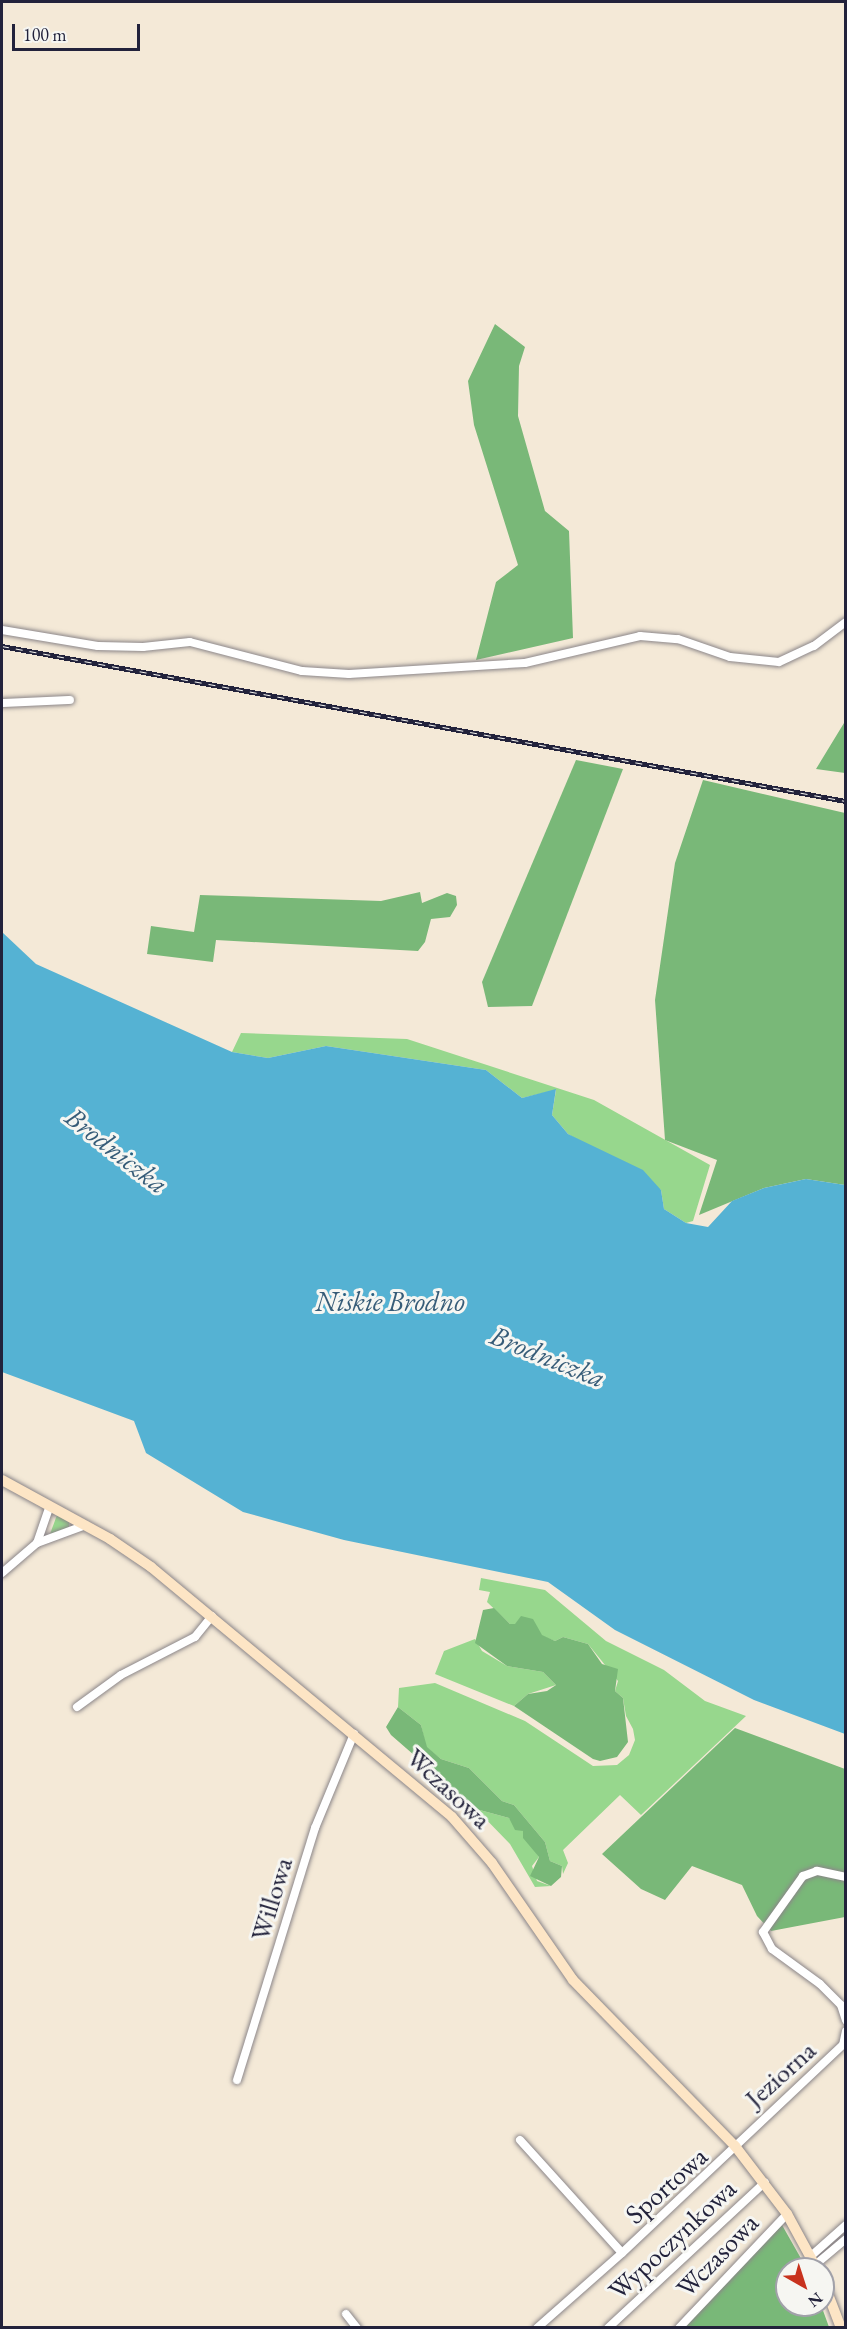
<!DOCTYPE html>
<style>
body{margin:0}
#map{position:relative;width:847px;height:2329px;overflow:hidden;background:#f4e9d7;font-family:"EB Garamond",serif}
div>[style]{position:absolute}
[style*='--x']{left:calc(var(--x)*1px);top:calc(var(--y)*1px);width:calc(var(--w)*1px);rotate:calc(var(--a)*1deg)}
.green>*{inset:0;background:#97d78d}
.forest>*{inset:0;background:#79b878}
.water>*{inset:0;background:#55b2d3}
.roads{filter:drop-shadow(0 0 2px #8b8689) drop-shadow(0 0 2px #8b8689)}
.street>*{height:8px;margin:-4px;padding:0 4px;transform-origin:4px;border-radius:4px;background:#fff}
.secondary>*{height:10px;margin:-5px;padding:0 5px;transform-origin:5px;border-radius:5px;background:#fde5c5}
.rail>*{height:4.5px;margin-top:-2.25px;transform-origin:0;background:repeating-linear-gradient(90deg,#f6f6f2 0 7px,#22223b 0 14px);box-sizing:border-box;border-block:2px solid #22223b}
span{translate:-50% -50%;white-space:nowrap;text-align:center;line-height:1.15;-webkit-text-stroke:6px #f6f6f2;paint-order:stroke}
.street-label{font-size:27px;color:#22223b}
.water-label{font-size:28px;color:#365c78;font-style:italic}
.frame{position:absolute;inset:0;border:3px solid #22223b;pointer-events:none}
.north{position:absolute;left:775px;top:2257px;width:60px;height:60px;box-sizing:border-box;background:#f6f6f2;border:2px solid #a1a1a9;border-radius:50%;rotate:141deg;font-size:16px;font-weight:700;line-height:24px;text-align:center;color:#22223b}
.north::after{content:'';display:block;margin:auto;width:21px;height:27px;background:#c8321e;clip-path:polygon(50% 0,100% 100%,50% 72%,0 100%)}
.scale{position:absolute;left:12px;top:24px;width:128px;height:27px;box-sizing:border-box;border:3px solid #22223b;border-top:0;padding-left:8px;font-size:18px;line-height:21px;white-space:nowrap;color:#22223b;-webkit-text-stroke:4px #f6f6f2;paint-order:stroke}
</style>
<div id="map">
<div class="green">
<div style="clip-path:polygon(241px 1033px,407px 1039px,594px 1100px,710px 1165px,693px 1221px,686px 1223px,664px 1209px,661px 1190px,568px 1134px,552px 1115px,556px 1090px,522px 1098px,486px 1070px,326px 1046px,268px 1058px,232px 1052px)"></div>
<div style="clip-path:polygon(57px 1515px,69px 1521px,69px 1528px,50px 1534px)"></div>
<div style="clip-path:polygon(481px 1578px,545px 1590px,606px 1641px,664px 1670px,705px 1701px,746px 1716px,641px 1815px,620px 1795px,563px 1850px,568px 1863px,563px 1874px,562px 1866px,550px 1861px,545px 1842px,514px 1805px,502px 1801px,469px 1768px,441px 1759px,426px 1747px,421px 1725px,398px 1707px,399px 1688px,435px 1683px,525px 1721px,593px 1766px,617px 1765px,629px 1755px,635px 1740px,633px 1729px,626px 1716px,623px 1698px,615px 1691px,618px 1681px,588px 1644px,563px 1637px,555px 1641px,510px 1624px,487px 1602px,490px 1592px,479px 1590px)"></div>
<div style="clip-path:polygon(475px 1639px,482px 1651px,507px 1666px,543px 1672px,556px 1685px,528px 1694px,514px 1706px,435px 1674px,444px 1651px)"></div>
<div style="clip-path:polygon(476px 1809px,509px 1818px,523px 1831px,539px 1857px,532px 1866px,537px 1881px,551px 1886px,535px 1887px,510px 1844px)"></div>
</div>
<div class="forest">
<div style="clip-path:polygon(495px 324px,525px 347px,519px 366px,518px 416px,545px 511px,569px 531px,573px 638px,476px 660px,496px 582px,518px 565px,474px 425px,468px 381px)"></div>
<div style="clip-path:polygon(845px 720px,845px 773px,816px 769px,844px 723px)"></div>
<div style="clip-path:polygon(576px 760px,623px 769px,532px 1006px,488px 1007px,482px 982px)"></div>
<div style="clip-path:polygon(703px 780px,845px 813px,845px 1185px,806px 1179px,764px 1188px,699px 1215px,717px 1160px,665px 1140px,655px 1000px,675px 863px)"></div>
<div style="clip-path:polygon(420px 892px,422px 903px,447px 893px,456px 896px,457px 905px,450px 917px,431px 919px,425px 942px,418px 951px,216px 940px,213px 962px,147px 954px,151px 926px,194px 932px,200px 895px,381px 901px)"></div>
<div style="clip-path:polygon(494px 1608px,510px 1624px,515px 1624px,521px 1616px,533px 1619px,542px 1635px,555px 1641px,563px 1637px,588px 1644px,602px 1664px,618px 1669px,615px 1691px,623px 1698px,628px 1742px,617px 1757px,600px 1761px,593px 1759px,514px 1706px,528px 1694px,547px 1691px,556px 1685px,543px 1672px,507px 1666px,475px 1643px,483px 1610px)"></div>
<div style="clip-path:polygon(398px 1707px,421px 1725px,427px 1747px,441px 1759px,469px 1768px,502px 1801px,514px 1805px,545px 1842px,550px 1861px,562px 1866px,561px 1877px,551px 1886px,530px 1876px,539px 1857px,523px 1838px,523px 1831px,515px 1830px,509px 1818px,476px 1809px,391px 1735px,386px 1727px)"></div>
<div style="clip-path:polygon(735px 1728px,845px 1769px,845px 1917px,771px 1931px,757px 1916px,742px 1885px,692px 1866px,665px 1900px,641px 1889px,602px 1854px)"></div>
<div style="clip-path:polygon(782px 2225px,807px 2269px,787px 2269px,787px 2305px,821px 2305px,829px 2327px,683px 2328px)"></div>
</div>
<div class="water">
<div style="clip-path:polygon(2px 932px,36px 964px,232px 1052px,268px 1058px,326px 1046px,486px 1070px,522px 1098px,556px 1089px,552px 1115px,568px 1134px,643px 1170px,661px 1190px,664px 1209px,686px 1223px,708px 1227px,732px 1201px,764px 1188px,806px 1179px,845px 1185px,845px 1734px,754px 1700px,615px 1630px,548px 1582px,344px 1540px,243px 1512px,146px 1453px,134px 1421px,2px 1372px)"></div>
</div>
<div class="roads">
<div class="street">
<div style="--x:2;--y:630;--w:97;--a:9.5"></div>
<div style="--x:98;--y:646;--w:45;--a:1.3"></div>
<div style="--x:143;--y:647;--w:47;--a:-6.1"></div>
<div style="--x:190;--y:642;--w:116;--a:14.5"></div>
<div style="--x:302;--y:671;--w:47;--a:3.7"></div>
<div style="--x:349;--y:674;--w:176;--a:-3.6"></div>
<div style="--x:525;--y:663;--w:118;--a:-13.2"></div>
<div style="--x:640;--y:636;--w:38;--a:5"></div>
<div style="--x:678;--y:639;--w:55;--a:19.1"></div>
<div style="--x:730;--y:657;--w:49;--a:5.8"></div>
<div style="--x:779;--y:662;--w:38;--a:-25"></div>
<div style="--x:814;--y:646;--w:40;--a:-37"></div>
<div style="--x:2;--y:703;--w:68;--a:-2.5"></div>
<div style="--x:37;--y:1543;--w:52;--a:-20.2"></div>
<div style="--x:2;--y:1573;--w:46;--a:-40.6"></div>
<div style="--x:37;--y:1543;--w:39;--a:-71"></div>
<div style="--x:77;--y:1707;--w:54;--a:-36"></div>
<div style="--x:121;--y:1675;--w:83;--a:-27.2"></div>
<div style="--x:195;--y:1637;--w:27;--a:-51"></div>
<div style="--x:846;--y:1877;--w:30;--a:-168"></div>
<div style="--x:817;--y:1871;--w:15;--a:160"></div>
<div style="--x:803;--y:1876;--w:69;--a:125.5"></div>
<div style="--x:763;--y:1932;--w:19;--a:62"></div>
<div style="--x:772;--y:1949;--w:59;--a:36.1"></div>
<div style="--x:820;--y:1984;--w:30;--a:45"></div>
<div style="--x:841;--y:2005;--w:16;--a:72"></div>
<div style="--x:237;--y:2080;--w:264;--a:-72.8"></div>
<div style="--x:315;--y:1828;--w:102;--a:-67.5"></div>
<div style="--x:520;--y:2140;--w:152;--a:47.9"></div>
<div style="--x:622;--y:2253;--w:303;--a:-43.3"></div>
<div style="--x:843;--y:2045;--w:14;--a:-78"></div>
<div style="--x:811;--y:2256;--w:47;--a:-41.5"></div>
<div style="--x:815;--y:2265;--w:40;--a:-40"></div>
<div style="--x:346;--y:2314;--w:18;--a:52"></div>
<div style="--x:537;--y:2328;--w:113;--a:-41.4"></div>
<div style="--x:608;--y:2328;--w:214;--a:-42.9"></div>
<div style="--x:679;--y:2328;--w:157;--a:-46.5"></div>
</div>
<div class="secondary">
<div style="--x:2;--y:1480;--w:123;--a:28.6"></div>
<div style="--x:110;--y:1539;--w:50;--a:34.3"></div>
<div style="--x:151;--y:1567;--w:391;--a:39.7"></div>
<div style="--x:452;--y:1817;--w:61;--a:49"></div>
<div style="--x:492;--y:1863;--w:142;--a:55.3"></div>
<div style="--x:573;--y:1980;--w:232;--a:45.7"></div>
<div style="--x:735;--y:2146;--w:86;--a:52.6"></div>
<div style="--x:787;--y:2214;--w:63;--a:61.4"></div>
<div style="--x:823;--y:2281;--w:50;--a:69"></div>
</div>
</div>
<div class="rail">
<div style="--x:2;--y:646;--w:858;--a:10.41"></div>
</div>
<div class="street-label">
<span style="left:449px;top:1788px;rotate:43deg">Wczasowa</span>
<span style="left:271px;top:1899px;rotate:-73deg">Willowa</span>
<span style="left:780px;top:2074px;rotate:-42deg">Jeziorna</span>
<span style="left:666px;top:2185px;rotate:-42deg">Sportowa</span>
<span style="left:672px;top:2239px;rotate:-43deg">Wypoczynkowa</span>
<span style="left:717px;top:2255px;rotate:-46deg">Wczasowa</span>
</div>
<div class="water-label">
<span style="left:117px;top:1150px;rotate:38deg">Brodniczka</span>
<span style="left:390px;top:1301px">Niskie Brodno</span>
<span style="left:548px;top:1356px;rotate:22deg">Brodniczka</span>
</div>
<div class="frame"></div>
<div class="north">N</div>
<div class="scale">100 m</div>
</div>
